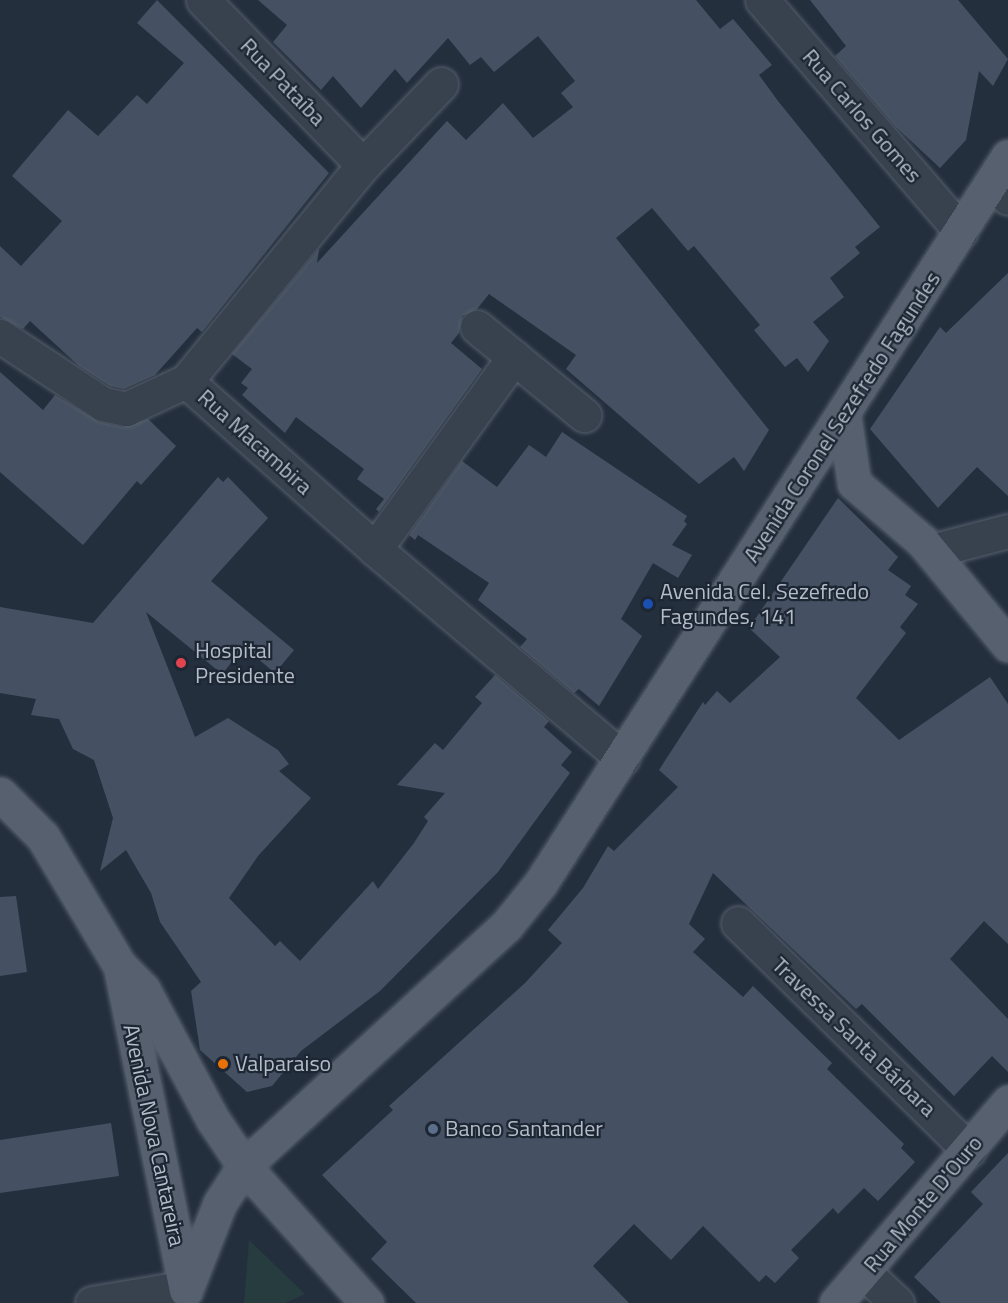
<!DOCTYPE html>
<meta charset="utf-8">
<style>
body{margin:0}
#map{position:relative;width:1008px;height:1303px;overflow:hidden;background:#242f3e;font-family:"Titillium Web",sans-serif}
div>[style]{position:absolute}
[style*='--x']{left:calc(var(--x)*1px);top:calc(var(--y)*1px);width:calc(var(--w)*1px);rotate:calc(var(--a)*1deg)}
.green>*{inset:0;background:#263c3f}
.building>*{inset:0;background:#455162}
.roads{filter:drop-shadow(0 0 2px #565f6c) drop-shadow(0 0 2px #565f6c)}
.minor>*{height:33px;margin:-16.5px;padding:0 16.5px;transform-origin:16.5px;border-radius:16.5px;background:#38414e}
.major>*{height:33px;margin:-16.5px;padding:0 16.5px;transform-origin:16.5px;border-radius:16.5px;background:#56606e}
.dots>*{width:16px;height:16px;translate:-50% -50%;box-sizing:border-box;border:3px solid #1d2633;border-radius:50%}
span{translate:-50% -50%;white-space:nowrap;text-align:center;line-height:1.15;-webkit-text-stroke:4.5px #1d2633;paint-order:stroke}
.street-label{font-size:22px;color:#b4bcc9}
.poi-label{font-size:22px;color:#b4bcc9}
.left{translate:0 -50%;text-align:left}
</style>
<div id="map">
<div class="green">
<div style="clip-path:polygon(249px 1240px,305px 1294px,285px 1303px,244px 1303px)"></div>
</div>
<div class="building">
<div style="clip-path:polygon(157px 0,329px 173px,202px 332px,197px 328px,155px 375px,124px 389px,110px 386px,79px 366px,30px 321px,23px 329px,0 317px,0 246px,21px 266px,62px 221px,12px 176px,68px 110px,98px 136px,137px 95px,147px 104px,184px 63px,137px 23px)"></div>
<div style="clip-path:polygon(258px 0,696px 0,720px 29px,733px 19px,772px 65px,759px 75px,778px 101px,880px 227px,855px 247px,860px 253px,830px 278px,844px 297px,813px 322px,829px 341px,808px 372px,797px 358px,785px 367px,754px 330px,760px 325px,694px 246px,688px 251px,652px 208px,616px 238px,769px 430px,744px 471px,734px 457px,699px 484px,566px 369px,576px 355px,489px 294px,477px 309px,462px 316px,459px 333px,451px 343px,482px 369px,379px 512px,376px 509px,384px 499px,357px 479px,364px 469px,296px 417px,285px 433px,242px 395px,248px 388px,241px 383px,252px 369px,232px 354px,319px 249px,317px 263px,447px 121px,466px 140px,503px 103px,533px 138px,573px 107px,561px 93px,575px 81px,538px 36px,494px 72px,481px 57px,470px 65px,448px 38px,407px 83px,395px 69px,361px 108px,333px 76px,321px 90px,273px 42px,287px 25px)"></div>
<div style="clip-path:polygon(810px 0,958px 0,1008px 59px,993px 86px,979px 71px,966px 140px,940px 168px,896px 127px,835px 56px,846px 46px)"></div>
<div style="clip-path:polygon(1008px 273px,1008px 496px,977px 467px,938px 508px,870px 429px,940px 327px,946px 333px)"></div>
<div style="clip-path:polygon(0 372px,43px 410px,55px 395px,99px 422px,123px 427px,148px 419px,176px 446px,141px 485px,137px 481px,83px 545px,0 472px)"></div>
<div style="clip-path:polygon(562px 432px,687px 516px,684px 521px,687px 524px,672px 545px,692px 555px,678px 578px,653px 563px,621px 619px,642px 636px,599px 706px,579px 689px,574px 693px,520px 647px,527px 639px,478px 600px,489px 583px,418px 535px,415px 540px,409px 535px,462px 461px,497px 487px,529px 445px,546px 457px)"></div>
<div style="clip-path:polygon(218px 477px,223px 482px,228px 477px,268px 518px,211px 581px,294px 650px,275px 673px,244px 647px,222px 674px,146px 612px,195px 737px,228px 718px,278px 750px,289px 764px,279px 771px,311px 798px,258px 856px,229px 898px,275px 946px,280px 941px,300px 961px,373px 881px,378px 889px,414px 843px,428px 821px,424px 817px,445px 793px,397px 785px,435px 743px,443px 750px,482px 703px,475px 697px,495px 675px,549px 721px,544px 727px,572px 752px,561px 765px,570px 773px,498px 872px,380px 991px,301px 1051px,272px 1086px,247px 1092px,200px 1050px,191px 991px,201px 982px,160px 922px,151px 893px,126px 850px,100px 871px,113px 818px,94px 760px,73px 749px,59px 719px,31px 715px,36px 699px,0 693px,0 607px,93px 623px)"></div>
<div style="clip-path:polygon(838px 498px,898px 557px,888px 570px,911px 586px,905px 595px,918px 604px,900px 627px,906px 633px,856px 698px,899px 740px,990px 677px,1008px 704px,1008px 944px,984px 921px,950px 959px,1008px 1019px,1008px 1072px,992px 1056px,954px 1096px,862px 1004px,856px 1009px,713px 873px,689px 924px,705px 939px,693px 952px,743px 997px,753px 986px,832px 1063px,827px 1069px,904px 1144px,901px 1148px,915px 1162px,878px 1201px,864px 1188px,838px 1214px,833px 1208px,791px 1250px,799px 1258px,775px 1283px,766px 1275px,759px 1282px,703px 1226px,671px 1260px,634px 1224px,593px 1266px,629px 1303px,416px 1303px,371px 1259px,387px 1242px,322px 1175px,393px 1110px,389px 1106px,525px 983px,562px 943px,548px 930px,583px 888px,608px 846px,614px 851px,678px 787px,659px 770px,703px 702px,705px 705px,717px 691px,730px 703px,780px 657px,749px 628px)"></div>
<div style="clip-path:polygon(16px 896px,27px 972px,0 976px,0 897px)"></div>
<div style="clip-path:polygon(111px 1123px,119px 1176px,0 1193px,0 1140px)"></div>
<div style="clip-path:polygon(1008px 1153px,1008px 1303px,941px 1303px,914px 1277px,983px 1204px,971px 1192px)"></div>
</div>
<div class="roads">
<div class="minor">
<div style="--x:203;--y:0;--w:230;--a:45.9"></div>
<div style="--x:762;--y:0;--w:305;--a:49.3"></div>
<div style="--x:441;--y:84;--w:112;--a:133.9"></div>
<div style="--x:363;--y:165;--w:279;--a:129.3"></div>
<div style="--x:186;--y:381;--w:253;--a:41.6"></div>
<div style="--x:375;--y:549;--w:324;--a:40.2"></div>
<div style="--x:992;--y:181;--w:23;--a:47"></div>
<div style="--x:477;--y:327;--w:139;--a:39.4"></div>
<div style="--x:0;--y:336;--w:123;--a:33.4"></div>
<div style="--x:103;--y:404;--w:24;--a:12"></div>
<div style="--x:126;--y:409;--w:66;--a:-25"></div>
<div style="--x:375;--y:549;--w:237;--a:-54.1"></div>
<div style="--x:931;--y:551;--w:80;--a:-14.6"></div>
<div style="--x:738;--y:923;--w:324;--a:44.5"></div>
<div style="--x:865;--y:1273;--w:44;--a:43.2"></div>
<div style="--x:92;--y:1303;--w:96;--a:-9.6"></div>
</div>
<div class="major">
<div style="--x:844;--y:415;--w:69;--a:81.6"></div>
<div style="--x:854;--y:483;--w:89;--a:40.5"></div>
<div style="--x:922;--y:541;--w:135;--a:50.4"></div>
<div style="--x:0;--y:794;--w:61;--a:45"></div>
<div style="--x:43;--y:837;--w:150;--a:59.2"></div>
<div style="--x:120;--y:966;--w:33;--a:45"></div>
<div style="--x:143;--y:989;--w:149;--a:61.9"></div>
<div style="--x:213;--y:1120;--w:55;--a:56"></div>
<div style="--x:244;--y:1166;--w:184;--a:48.1"></div>
<div style="--x:120;--y:966;--w:331;--a:78.5"></div>
<div style="--x:187;--y:1287;--w:90;--a:-68.6"></div>
<div style="--x:220;--y:1203;--w:44;--a:-57"></div>
<div style="--x:244;--y:1166;--w:355;--a:-42.5"></div>
<div style="--x:506;--y:926;--w:54;--a:-51"></div>
<div style="--x:540;--y:884;--w:865;--a:-57.26"></div>
<div style="--x:836;--y:1303;--w:265;--a:-49.4"></div>
</div>
</div>
<div class="dots">
<div style="left:648px;top:604px;background:#1a4fb4"></div>
<div style="left:181px;top:663px;background:#e0444e"></div>
<div style="left:223px;top:1064px;background:#e8710a"></div>
<div style="left:433px;top:1129px;background:#5c6f8a"></div>
</div>
<div class="street-label">
<span style="left:283px;top:82px;rotate:46deg">Rua Pataíba</span>
<span style="left:862px;top:116px;rotate:49deg">Rua Carlos Gomes</span>
<span style="left:842px;top:417px;rotate:-57deg">Avenida Coronel Sezefredo Fagundes</span>
<span style="left:255px;top:442px;rotate:42deg">Rua Macambira</span>
<span style="left:854px;top:1037px;rotate:44deg">Travessa Santa Bárbara</span>
<span style="left:154px;top:1135px;rotate:78deg">Avenida Nova Cantareira</span>
<span style="left:923px;top:1204px;rotate:-50deg">Rua Monte D'Ouro</span>
</div>
<div class="poi-label">
<span class="left" style="left:660px;top:604px">Avenida Cel. Sezefredo<br>Fagundes, 141</span>
<span class="left" style="left:195px;top:663px">Hospital<br>Presidente</span>
<span class="left" style="left:235px;top:1064px">Valparaiso</span>
<span class="left" style="left:445px;top:1129px">Banco Santander</span>
</div>
</div>
